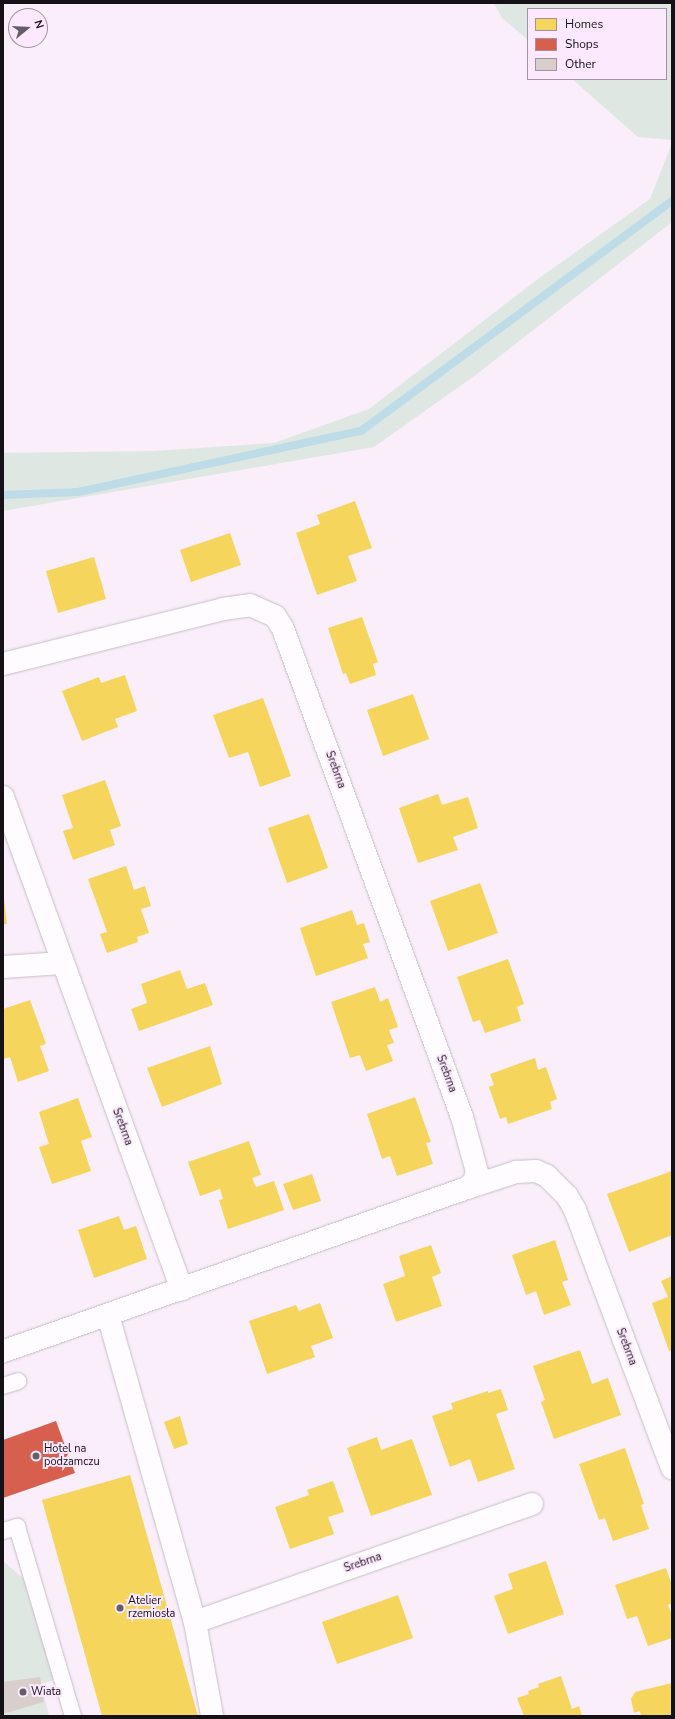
<!DOCTYPE html>
<meta charset="utf-8">
<style>
body{margin:0}
#map{position:relative;width:675px;height:1719px;overflow:hidden;background:#f9eef9;font-family:"Nunito Sans",sans-serif}
div>[style]{position:absolute}
[style*='--x']{left:calc(var(--x)*1px);top:calc(var(--y)*1px);width:calc(var(--w)*1px);rotate:calc(var(--a)*1deg)}
.green>*{inset:0;background:#dee7e1}
.homes>*{inset:0;background:#f6d55c}
.shops>*{inset:0;background:#d6604d}
.stream>*{height:8px;margin:-4px;padding:0 4px;transform-origin:4px;border-radius:4px;background:#bedce7}
.building>*{inset:0;background:#d8cfcd}
.roads{filter:drop-shadow(0 0 1px #c6bec6) drop-shadow(0 0 1px #c6bec6)}
.lane>*{height:16px;margin:-8px;padding:0 8px;transform-origin:8px;border-radius:8px;background:#fefcfe}
.street>*{height:22px;margin:-11px;padding:0 11px;transform-origin:11px;border-radius:11px;background:#fefcfe}
.dots>*{width:11px;height:11px;translate:-50% -50%;box-sizing:border-box;border:2px solid #fde9fe;border-radius:50%}
span{translate:-50% -50%;white-space:nowrap;text-align:center;line-height:1.15;-webkit-text-stroke:4px #fde9fe;paint-order:stroke}
.street-label{font-size:11px;color:#161017}
.poi-label{font-size:11px;color:#161017}
.left{translate:0 -50%;text-align:left}
.frame{position:absolute;inset:0;border:4px solid #161017;pointer-events:none}
.legend{position:absolute;left:527px;top:8px;width:140px;height:72px;box-sizing:border-box;background:#fde9fe;border:1px solid #a192a2;margin:0;padding:5px 7px;list-style:none;font-size:12px;color:#161017}
.legend li{display:flex;align-items:center;gap:8px;height:20px}
.legend b{width:20px;border:1px solid #a192a2}
.north{position:absolute;left:8px;top:8px;width:40px;height:40px;box-sizing:border-box;background:#fde9fe;border:1px solid #a192a2;border-radius:50%;rotate:72deg;font-size:11px;font-weight:700;line-height:16px;text-align:center;color:#161017}
.north::after{content:'';display:block;margin:auto;width:14px;height:18px;background:#655e66;clip-path:polygon(50% 0,100% 100%,50% 72%,0 100%)}
</style>
<div id="map">
<div class="green">
<div style="clip-path:polygon(494px 3px,672px 3px,672px 140px,638px 137px,572px 79px,666px 79px,666px 9px,528px 9px,528px 40px,502px 18px)"></div>
<div style="clip-path:polygon(672px 143px,672px 222px,477px 374px,374px 447px,3px 511px,3px 453px,154px 451px,274px 443px,369px 409px,538px 279px,650px 199px)"></div>
<div style="clip-path:polygon(3px 1561px,25px 1580px,54px 1680px,41px 1684px,49px 1716px,3px 1716px)"></div>
</div>
<div class="homes">
<div style="clip-path:polygon(355px 501px,372px 548px,348px 556px,357px 581px,317px 595px,296px 533px,320px 524px,317px 515px)"></div>
<div style="clip-path:polygon(230px 533px,241px 565px,191px 582px,180px 550px)"></div>
<div style="clip-path:polygon(94px 557px,106px 599px,58px 613px,46px 571px)"></div>
<div style="clip-path:polygon(362px 617px,378px 662px,373px 664px,376px 675px,350px 684px,346px 673px,343px 674px,328px 628px)"></div>
<div style="clip-path:polygon(125px 675px,137px 711px,115px 719px,118px 727px,82px 741px,62px 691px,99px 677px,101px 683px)"></div>
<div style="clip-path:polygon(413px 694px,429px 739px,383px 756px,367px 710px)"></div>
<div style="clip-path:polygon(263px 698px,291px 776px,260px 787px,248px 752px,229px 758px,213px 715px)"></div>
<div style="clip-path:polygon(105px 780px,121px 826px,110px 830px,115px 845px,73px 860px,63px 831px,73px 828px,62px 795px)"></div>
<div style="clip-path:polygon(438px 794px,442px 805px,468px 797px,478px 828px,453px 837px,458px 850px,418px 863px,399px 808px)"></div>
<div style="clip-path:polygon(309px 814px,328px 868px,287px 883px,268px 828px)"></div>
<div style="clip-path:polygon(126px 866px,134px 890px,145px 886px,151px 906px,141px 909px,149px 933px,137px 937px,138px 942px,107px 953px,100px 934px,107px 932px,88px 879px)"></div>
<div style="clip-path:polygon(480px 883px,498px 933px,448px 951px,430px 901px)"></div>
<div style="clip-path:polygon(3px 890px,7px 924px,3px 924px)"></div>
<div style="clip-path:polygon(352px 910px,357px 925px,364px 923px,370px 942px,363px 944px,368px 958px,316px 976px,300px 928px)"></div>
<div style="clip-path:polygon(508px 959px,524px 1004px,517px 1007px,521px 1021px,485px 1033px,480px 1020px,473px 1022px,457px 977px)"></div>
<div style="clip-path:polygon(180px 970px,187px 989px,205px 983px,213px 1005px,139px 1031px,131px 1009px,147px 1003px,141px 984px)"></div>
<div style="clip-path:polygon(375px 987px,380px 1002px,388px 998px,398px 1027px,389px 1030px,394px 1043px,387px 1045px,393px 1061px,366px 1071px,360px 1055px,350px 1058px,331px 1002px)"></div>
<div style="clip-path:polygon(30px 1000px,46px 1044px,40px 1046px,49px 1071px,18px 1082px,10px 1057px,3px 1059px,3px 1009px)"></div>
<div style="clip-path:polygon(210px 1046px,222px 1084px,162px 1107px,147px 1068px)"></div>
<div style="clip-path:polygon(535px 1058px,538px 1070px,546px 1067px,557px 1099px,550px 1102px,552px 1109px,508px 1124px,506px 1117px,500px 1119px,489px 1087px,494px 1085px,490px 1074px)"></div>
<div style="clip-path:polygon(415px 1097px,431px 1142px,426px 1143px,433px 1164px,397px 1176px,390px 1156px,382px 1159px,367px 1114px)"></div>
<div style="clip-path:polygon(78px 1098px,92px 1137px,81px 1141px,91px 1171px,52px 1184px,39px 1147px,49px 1144px,39px 1112px)"></div>
<div style="clip-path:polygon(249px 1141px,261px 1175px,252px 1178px,256px 1187px,274px 1181px,284px 1210px,228px 1229px,219px 1200px,223px 1199px,220px 1189px,200px 1196px,188px 1162px)"></div>
<div style="clip-path:polygon(672px 1171px,672px 1235px,629px 1252px,607px 1194px)"></div>
<div style="clip-path:polygon(312px 1174px,321px 1201px,293px 1210px,283px 1184px)"></div>
<div style="clip-path:polygon(119px 1216px,124px 1230px,136px 1226px,147px 1259px,94px 1278px,78px 1230px)"></div>
<div style="clip-path:polygon(555px 1240px,568px 1280px,562px 1282px,571px 1305px,544px 1315px,536px 1291px,526px 1295px,512px 1255px)"></div>
<div style="clip-path:polygon(431px 1245px,441px 1273px,432px 1277px,442px 1306px,396px 1322px,383px 1284px,405px 1276px,399px 1256px)"></div>
<div style="clip-path:polygon(672px 1276px,672px 1350px,669px 1351px,652px 1303px,668px 1297px,661px 1281px)"></div>
<div style="clip-path:polygon(320px 1303px,333px 1338px,311px 1346px,315px 1357px,267px 1374px,249px 1321px,296px 1305px,299px 1311px)"></div>
<div style="clip-path:polygon(580px 1350px,592px 1384px,608px 1378px,621px 1415px,554px 1439px,541px 1402px,545px 1400px,533px 1366px)"></div>
<div style="clip-path:polygon(501px 1389px,508px 1410px,496px 1414px,515px 1469px,478px 1482px,470px 1459px,450px 1467px,432px 1416px,453px 1409px,451px 1403px,488px 1391px,488px 1393px)"></div>
<div style="clip-path:polygon(180px 1416px,188px 1444px,174px 1449px,164px 1422px)"></div>
<div style="clip-path:polygon(377px 1437px,381px 1450px,412px 1439px,432px 1495px,371px 1516px,347px 1448px)"></div>
<div style="clip-path:polygon(625px 1448px,644px 1504px,641px 1505px,649px 1529px,613px 1541px,605px 1518px,599px 1520px,579px 1464px)"></div>
<div style="clip-path:polygon(130px 1475px,198px 1716px,102px 1716px,42px 1500px)"></div>
<div style="clip-path:polygon(333px 1481px,344px 1512px,328px 1517px,334px 1534px,290px 1549px,275px 1507px,309px 1495px,307px 1490px)"></div>
<div style="clip-path:polygon(546px 1561px,564px 1614px,508px 1634px,494px 1596px,513px 1589px,508px 1574px)"></div>
<div style="clip-path:polygon(666px 1568px,672px 1585px,672px 1603px,668px 1605px,672px 1616px,672px 1638px,648px 1646px,637px 1616px,627px 1619px,615px 1585px)"></div>
<div style="clip-path:polygon(398px 1595px,413px 1638px,337px 1664px,322px 1622px)"></div>
<div style="clip-path:polygon(561px 1676px,572px 1709px,579px 1706px,582px 1716px,524px 1716px,517px 1698px,529px 1694px,528px 1691px,539px 1687px,538px 1684px)"></div>
<div style="clip-path:polygon(672px 1683px,672px 1716px,641px 1716px,640px 1711px,634px 1713px,631px 1699px,635px 1692px)"></div>
</div>
<div class="shops">
<div style="clip-path:polygon(56px 1421px,75px 1473px,3px 1498px,3px 1440px)"></div>
</div>
<div class="stream">
<div style="--x:3;--y:495;--w:75;--a:-2.3"></div>
<div style="--x:78;--y:492;--w:289;--a:-12.2"></div>
<div style="--x:361;--y:431;--w:387;--a:-36.5"></div>
</div>
<div class="building">
<div style="clip-path:polygon(40px 1677px,44px 1702px,3px 1714px,3px 1682px)"></div>
</div>
<div class="roads">
<div class="lane">
<div style="--x:3;--y:1386;--w:16;--a:-18"></div>
<div style="--x:3;--y:1531;--w:15;--a:-16"></div>
<div style="--x:17;--y:1527;--w:197;--a:73.5"></div>
</div>
<div class="street">
<div style="--x:3;--y:664;--w:227;--a:-14"></div>
<div style="--x:223;--y:609;--w:27;--a:-8"></div>
<div style="--x:250;--y:605;--w:27;--a:24"></div>
<div style="--x:275;--y:616;--w:15;--a:58"></div>
<div style="--x:283;--y:629;--w:520;--a:69.86"></div>
<div style="--x:462;--y:1117;--w:57;--a:74.7"></div>
<div style="--x:477;--y:1172;--w:10;--a:107"></div>
<div style="--x:474;--y:1182;--w:9;--a:139"></div>
<div style="--x:467;--y:1188;--w:492;--a:160.6"></div>
<div style="--x:3;--y:797;--w:524;--a:70.04"></div>
<div style="--x:3;--y:967;--w:59;--a:-3.9"></div>
<div style="--x:467;--y:1188;--w:52;--a:-18.1"></div>
<div style="--x:516;--y:1172;--w:20;--a:-3"></div>
<div style="--x:536;--y:1171;--w:12;--a:24"></div>
<div style="--x:547;--y:1176;--w:28;--a:45"></div>
<div style="--x:567;--y:1196;--w:16;--a:60"></div>
<div style="--x:575;--y:1210;--w:276;--a:69.4"></div>
<div style="--x:108;--y:1315;--w:319;--a:74.2"></div>
<div style="--x:195;--y:1622;--w:96;--a:79.7"></div>
<div style="--x:195;--y:1622;--w:357;--a:-19.3"></div>
</div>
</div>
<div class="dots">
<div style="left:36px;top:1456px;background:#655e66"></div>
<div style="left:120px;top:1608px;background:#655e66"></div>
<div style="left:23px;top:1692px;background:#655e66"></div>
</div>
<div class="street-label">
<span style="left:335px;top:770px;rotate:70deg">Srebrna</span>
<span style="left:446px;top:1074px;rotate:70deg">Srebrna</span>
<span style="left:122px;top:1127px;rotate:70deg">Srebrna</span>
<span style="left:626px;top:1347px;rotate:69deg">Srebrna</span>
<span style="left:363px;top:1563px;rotate:-19deg">Srebrna</span>
</div>
<div class="poi-label">
<span class="left" style="left:44px;top:1456px">Hotel na<br>podzamczu</span>
<span class="left" style="left:128px;top:1608px">Atelier<br>rzemiosła</span>
<span class="left" style="left:31px;top:1692px">Wiata</span>
</div>
<div class="frame"></div>
<ul class="legend">
<li><b style="height:11px;background:#f6d55c"></b>Homes</li>
<li><b style="height:11px;background:#d6604d"></b>Shops</li>
<li><b style="height:11px;background:#d8cfcd"></b>Other</li>
</ul>
<div class="north">N</div>
</div>
